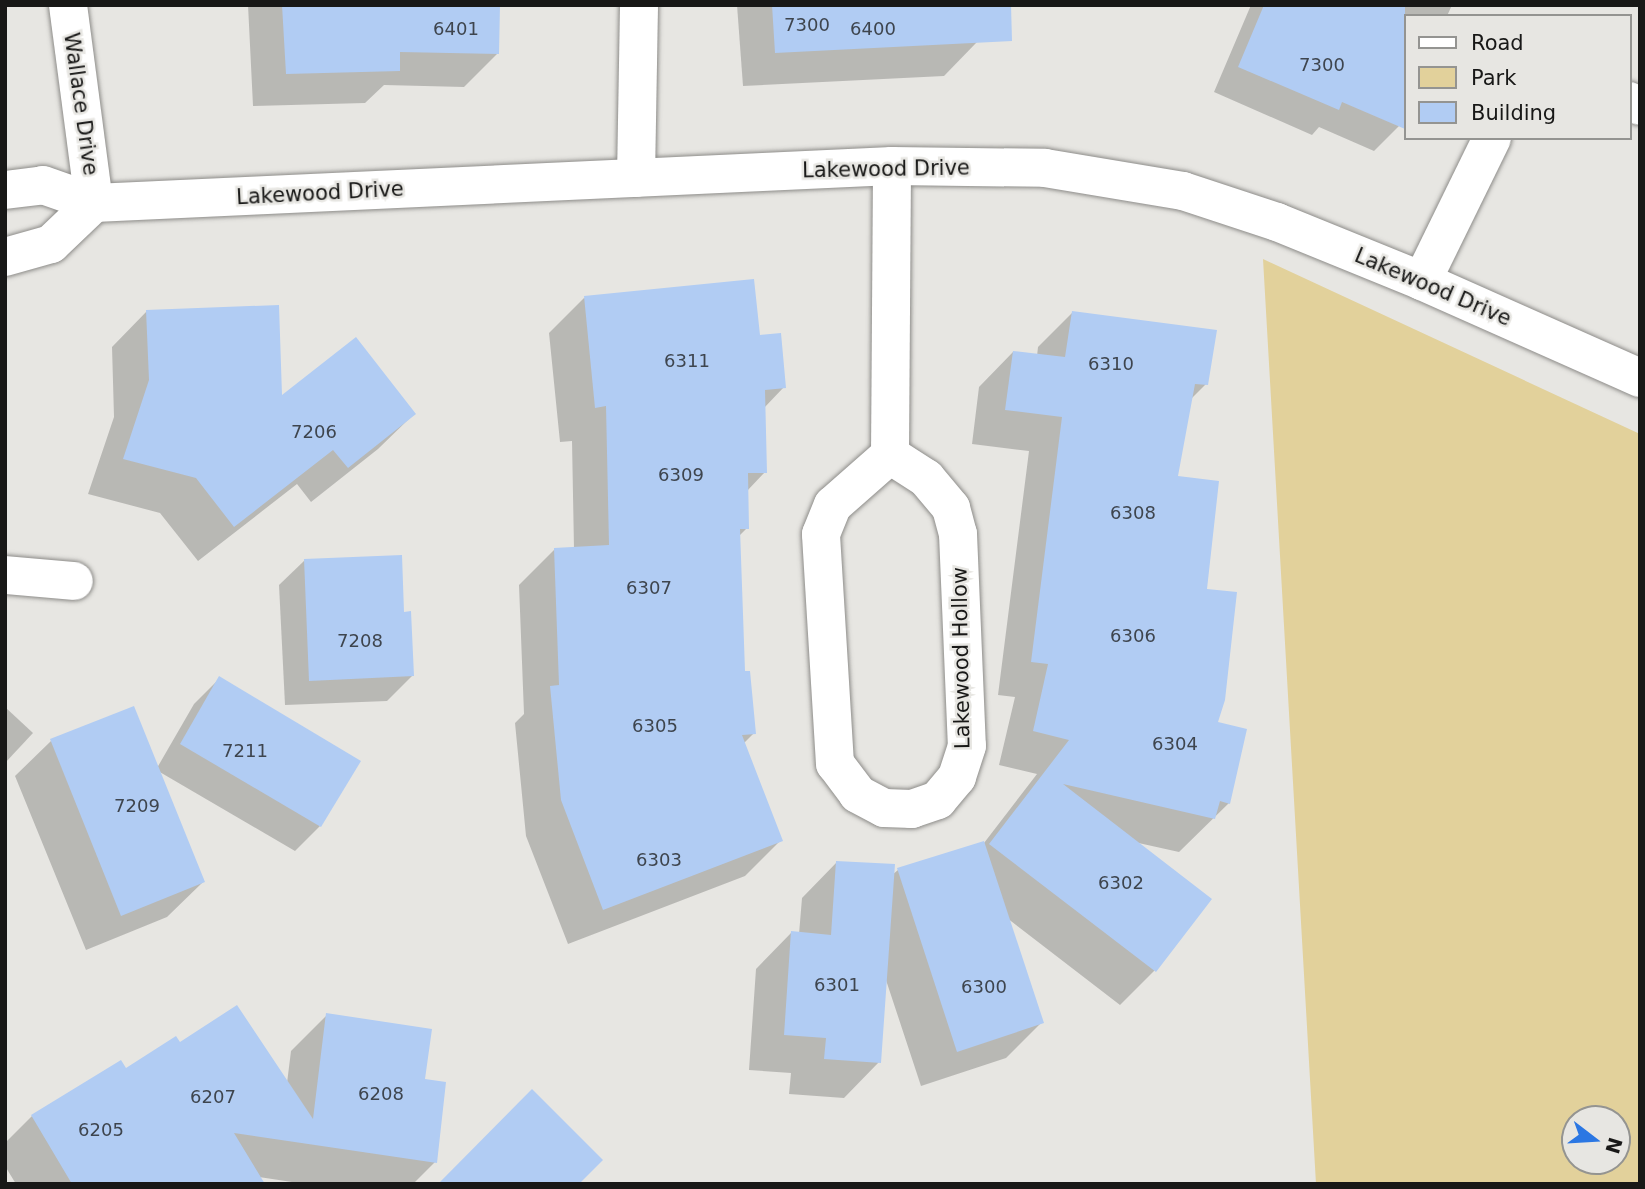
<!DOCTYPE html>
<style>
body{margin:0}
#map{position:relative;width:1645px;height:1189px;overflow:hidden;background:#e7e6e2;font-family:"DejaVu Sans",sans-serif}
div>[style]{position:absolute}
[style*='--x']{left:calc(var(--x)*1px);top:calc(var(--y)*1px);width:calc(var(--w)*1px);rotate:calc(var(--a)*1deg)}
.green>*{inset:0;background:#e2d19b}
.shadow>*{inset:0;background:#0003}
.building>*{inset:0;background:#b1ccf3}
.roads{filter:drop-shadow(0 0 2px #8d8c89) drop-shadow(0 0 2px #8d8c89)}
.street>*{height:38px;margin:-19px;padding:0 19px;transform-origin:19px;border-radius:19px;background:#fff}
.secondary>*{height:38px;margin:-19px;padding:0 19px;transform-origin:19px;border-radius:19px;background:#fff}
span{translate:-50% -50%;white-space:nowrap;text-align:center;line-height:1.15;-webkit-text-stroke:5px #e7e6e2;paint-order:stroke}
.number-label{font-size:18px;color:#3e454e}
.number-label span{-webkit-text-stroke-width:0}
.street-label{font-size:21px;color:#181817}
.frame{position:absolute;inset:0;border:7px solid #181817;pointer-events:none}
.legend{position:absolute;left:1404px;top:14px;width:228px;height:126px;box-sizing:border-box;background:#e7e6e2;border:2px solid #949491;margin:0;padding:9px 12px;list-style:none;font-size:21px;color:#181817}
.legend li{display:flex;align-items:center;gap:14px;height:35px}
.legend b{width:35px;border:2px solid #949491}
.north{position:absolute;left:1561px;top:1105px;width:70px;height:70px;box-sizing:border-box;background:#e7e6e2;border:2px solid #949491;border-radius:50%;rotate:107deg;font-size:19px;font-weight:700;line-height:28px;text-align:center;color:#181817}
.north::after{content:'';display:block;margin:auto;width:24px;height:32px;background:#2b77e3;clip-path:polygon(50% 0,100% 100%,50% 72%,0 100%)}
</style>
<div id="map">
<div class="green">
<div style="clip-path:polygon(evenodd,1263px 259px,1640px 434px,1640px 1184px,1316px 1184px,1263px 259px,1617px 1119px,1617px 1161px,1575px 1161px,1575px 1119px,1617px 1119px)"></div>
</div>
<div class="shadow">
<div style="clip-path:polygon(248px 5px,498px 5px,497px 54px,464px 87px,384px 85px,365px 103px,253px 106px)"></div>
<div style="clip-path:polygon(737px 5px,975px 5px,977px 42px,944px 76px,743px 86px)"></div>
<div style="clip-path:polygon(1251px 5px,1452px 5px,1447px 16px,1405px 16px,1405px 112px,1399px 126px,1374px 151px,1319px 127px,1312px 135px,1214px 92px)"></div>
<div style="clip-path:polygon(584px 298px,758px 337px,784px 387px,764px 408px,765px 472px,747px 491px,747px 528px,738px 537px,744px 673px,754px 733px,743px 744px,781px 840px,745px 876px,568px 944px,526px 836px,515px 723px,524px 714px,519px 585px,555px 549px,574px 549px,572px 441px,560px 442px,549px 333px)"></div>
<div style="clip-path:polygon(147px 311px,281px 398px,414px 414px,378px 449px,311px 502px,297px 484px,198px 561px,160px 513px,88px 494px,114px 417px,112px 347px)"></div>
<div style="clip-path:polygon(1072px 313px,1206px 384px,1190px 400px,1176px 478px,1205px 590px,1216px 724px,1229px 803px,1179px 852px,1134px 842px,1209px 900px,1154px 971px,1120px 1005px,1007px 918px,1042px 1022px,1006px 1058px,921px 1086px,885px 977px,879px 1062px,844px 1098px,789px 1094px,791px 1073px,749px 1070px,756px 969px,791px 933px,799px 934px,802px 898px,837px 862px,892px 875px,898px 870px,984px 843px,1037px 774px,999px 765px,1015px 697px,998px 695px,1029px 451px,972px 444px,979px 387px,1013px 352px,1037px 356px,1038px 347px)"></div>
<div style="clip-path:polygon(305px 560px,402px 614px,412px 676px,387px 701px,285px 705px,279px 585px)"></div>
<div style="clip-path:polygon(219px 679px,320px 826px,295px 851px,158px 771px,203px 882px,167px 917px,86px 950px,15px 776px,51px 741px,157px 768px,194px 704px)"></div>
<div style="clip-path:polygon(5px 707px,33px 733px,5px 763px)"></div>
<div style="clip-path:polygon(327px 1015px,423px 1080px,435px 1162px,413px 1184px,305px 1184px,259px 1177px,253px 1184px,16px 1184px,5px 1166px,5px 1143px,32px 1116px,179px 1044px,287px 1083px,291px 1051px)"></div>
</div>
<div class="building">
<div style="clip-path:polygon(282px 5px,500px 5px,499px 54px,400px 52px,400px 71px,286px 74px)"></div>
<div style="clip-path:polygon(772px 5px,1011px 5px,1012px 41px,775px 53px)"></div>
<div style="clip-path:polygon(1264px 5px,1405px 5px,1405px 129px,1342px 102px,1339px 110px,1238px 67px)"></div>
<div style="clip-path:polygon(754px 279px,760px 335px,781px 333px,786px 388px,765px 390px,767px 473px,748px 473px,749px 529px,740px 529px,745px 671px,750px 671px,756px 734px,742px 735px,783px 841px,603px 910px,561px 800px,550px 686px,559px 685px,554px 548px,609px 545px,606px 406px,595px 408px,584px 296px)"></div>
<div style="clip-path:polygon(279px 305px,282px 395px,356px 337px,416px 414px,348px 468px,333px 450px,234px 527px,196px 478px,123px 459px,149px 380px,146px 310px)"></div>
<div style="clip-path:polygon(1072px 311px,1217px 330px,1208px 385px,1195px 384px,1178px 476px,1219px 481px,1207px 589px,1237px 592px,1225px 700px,1218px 722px,1247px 729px,1230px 804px,1220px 801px,1215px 819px,1063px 784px,1212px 899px,1156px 972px,989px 844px,1069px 740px,1033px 731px,1048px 664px,1031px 662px,1062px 417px,1005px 410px,1013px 351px,1065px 357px)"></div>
<div style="clip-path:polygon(402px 555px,404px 612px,411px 611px,414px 676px,309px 681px,304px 559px)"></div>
<div style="clip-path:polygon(219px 676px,361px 761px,321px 827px,180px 744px)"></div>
<div style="clip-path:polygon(134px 706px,205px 882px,121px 916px,50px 739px)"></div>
<div style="clip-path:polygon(984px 841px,1044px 1023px,957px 1052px,897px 868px)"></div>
<div style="clip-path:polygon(836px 861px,895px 864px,881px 1063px,824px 1059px,826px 1038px,784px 1035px,791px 931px,831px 935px)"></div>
<div style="clip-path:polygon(237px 1005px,313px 1119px,326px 1013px,432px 1029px,425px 1079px,446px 1082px,437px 1163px,234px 1133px,265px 1184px,72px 1184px,31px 1115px,121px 1060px,126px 1068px,176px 1036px,180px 1042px)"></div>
<div style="clip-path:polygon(532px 1089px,603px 1160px,579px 1184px,438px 1184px)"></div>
</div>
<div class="roads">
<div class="street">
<div style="--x:68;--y:5;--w:200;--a:82.5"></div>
<div style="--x:1629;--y:101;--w:12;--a:24"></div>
<div style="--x:636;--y:178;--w:173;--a:-89"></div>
<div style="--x:1422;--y:281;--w:159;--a:-63.9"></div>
<div style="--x:890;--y:455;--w:43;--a:32.6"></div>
<div style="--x:926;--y:478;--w:39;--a:50"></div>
<div style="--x:951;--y:508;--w:27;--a:75"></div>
<div style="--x:958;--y:534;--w:212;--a:87.6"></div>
<div style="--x:967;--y:746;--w:33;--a:108"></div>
<div style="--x:957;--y:777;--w:30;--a:130"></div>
<div style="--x:938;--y:800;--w:28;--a:161"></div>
<div style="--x:912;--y:809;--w:28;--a:-178"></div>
<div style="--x:884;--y:808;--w:30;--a:-152"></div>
<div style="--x:858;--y:794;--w:38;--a:-127"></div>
<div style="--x:835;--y:764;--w:230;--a:-93.5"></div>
<div style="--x:821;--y:534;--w:31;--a:-68"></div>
<div style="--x:833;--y:505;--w:76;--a:-41.3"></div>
<div style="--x:890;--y:455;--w:289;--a:-89.6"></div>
<div style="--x:5;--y:575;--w:69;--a:5"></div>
</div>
<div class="secondary">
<div style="--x:5;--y:190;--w:38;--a:-7"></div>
<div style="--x:43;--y:185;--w:54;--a:19.4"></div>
<div style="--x:94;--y:203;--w:799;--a:-2.65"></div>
<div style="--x:892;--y:166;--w:153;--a:0.7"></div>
<div style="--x:1045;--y:168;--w:140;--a:9.5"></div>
<div style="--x:1183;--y:191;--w:99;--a:18.3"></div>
<div style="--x:1277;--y:222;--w:157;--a:22.1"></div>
<div style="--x:1422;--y:281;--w:239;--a:24"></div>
<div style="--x:5;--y:257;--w:48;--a:-15.8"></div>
<div style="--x:51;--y:244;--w:59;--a:-43.6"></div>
</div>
</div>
<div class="number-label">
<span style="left:807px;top:25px">7300</span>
<span style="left:456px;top:29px">6401</span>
<span style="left:873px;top:29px">6400</span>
<span style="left:1322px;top:65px">7300</span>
<span style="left:687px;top:361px">6311</span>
<span style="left:1111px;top:364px">6310</span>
<span style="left:314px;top:432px">7206</span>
<span style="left:681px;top:475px">6309</span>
<span style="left:1133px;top:513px">6308</span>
<span style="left:649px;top:588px">6307</span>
<span style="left:1133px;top:636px">6306</span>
<span style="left:360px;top:641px">7208</span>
<span style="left:655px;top:726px">6305</span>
<span style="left:1175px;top:744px">6304</span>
<span style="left:245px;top:751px">7211</span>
<span style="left:137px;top:806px">7209</span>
<span style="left:659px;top:860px">6303</span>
<span style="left:1121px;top:883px">6302</span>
<span style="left:837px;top:985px">6301</span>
<span style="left:984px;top:987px">6300</span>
<span style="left:381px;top:1094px">6208</span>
<span style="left:213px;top:1097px">6207</span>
<span style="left:101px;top:1130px">6205</span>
</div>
<div class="street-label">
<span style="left:81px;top:104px;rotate:82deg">Wallace Drive</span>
<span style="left:886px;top:169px;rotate:-1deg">Lakewood Drive</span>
<span style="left:320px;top:193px;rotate:-3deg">Lakewood Drive</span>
<span style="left:1433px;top:287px;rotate:23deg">Lakewood Drive</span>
<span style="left:961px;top:658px;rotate:-91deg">Lakewood Hollow</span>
</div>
<div class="frame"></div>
<ul class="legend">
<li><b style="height:9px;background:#fff"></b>Road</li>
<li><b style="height:19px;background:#e2d19b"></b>Park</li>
<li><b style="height:19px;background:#b1ccf3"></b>Building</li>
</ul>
<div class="north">N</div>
</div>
